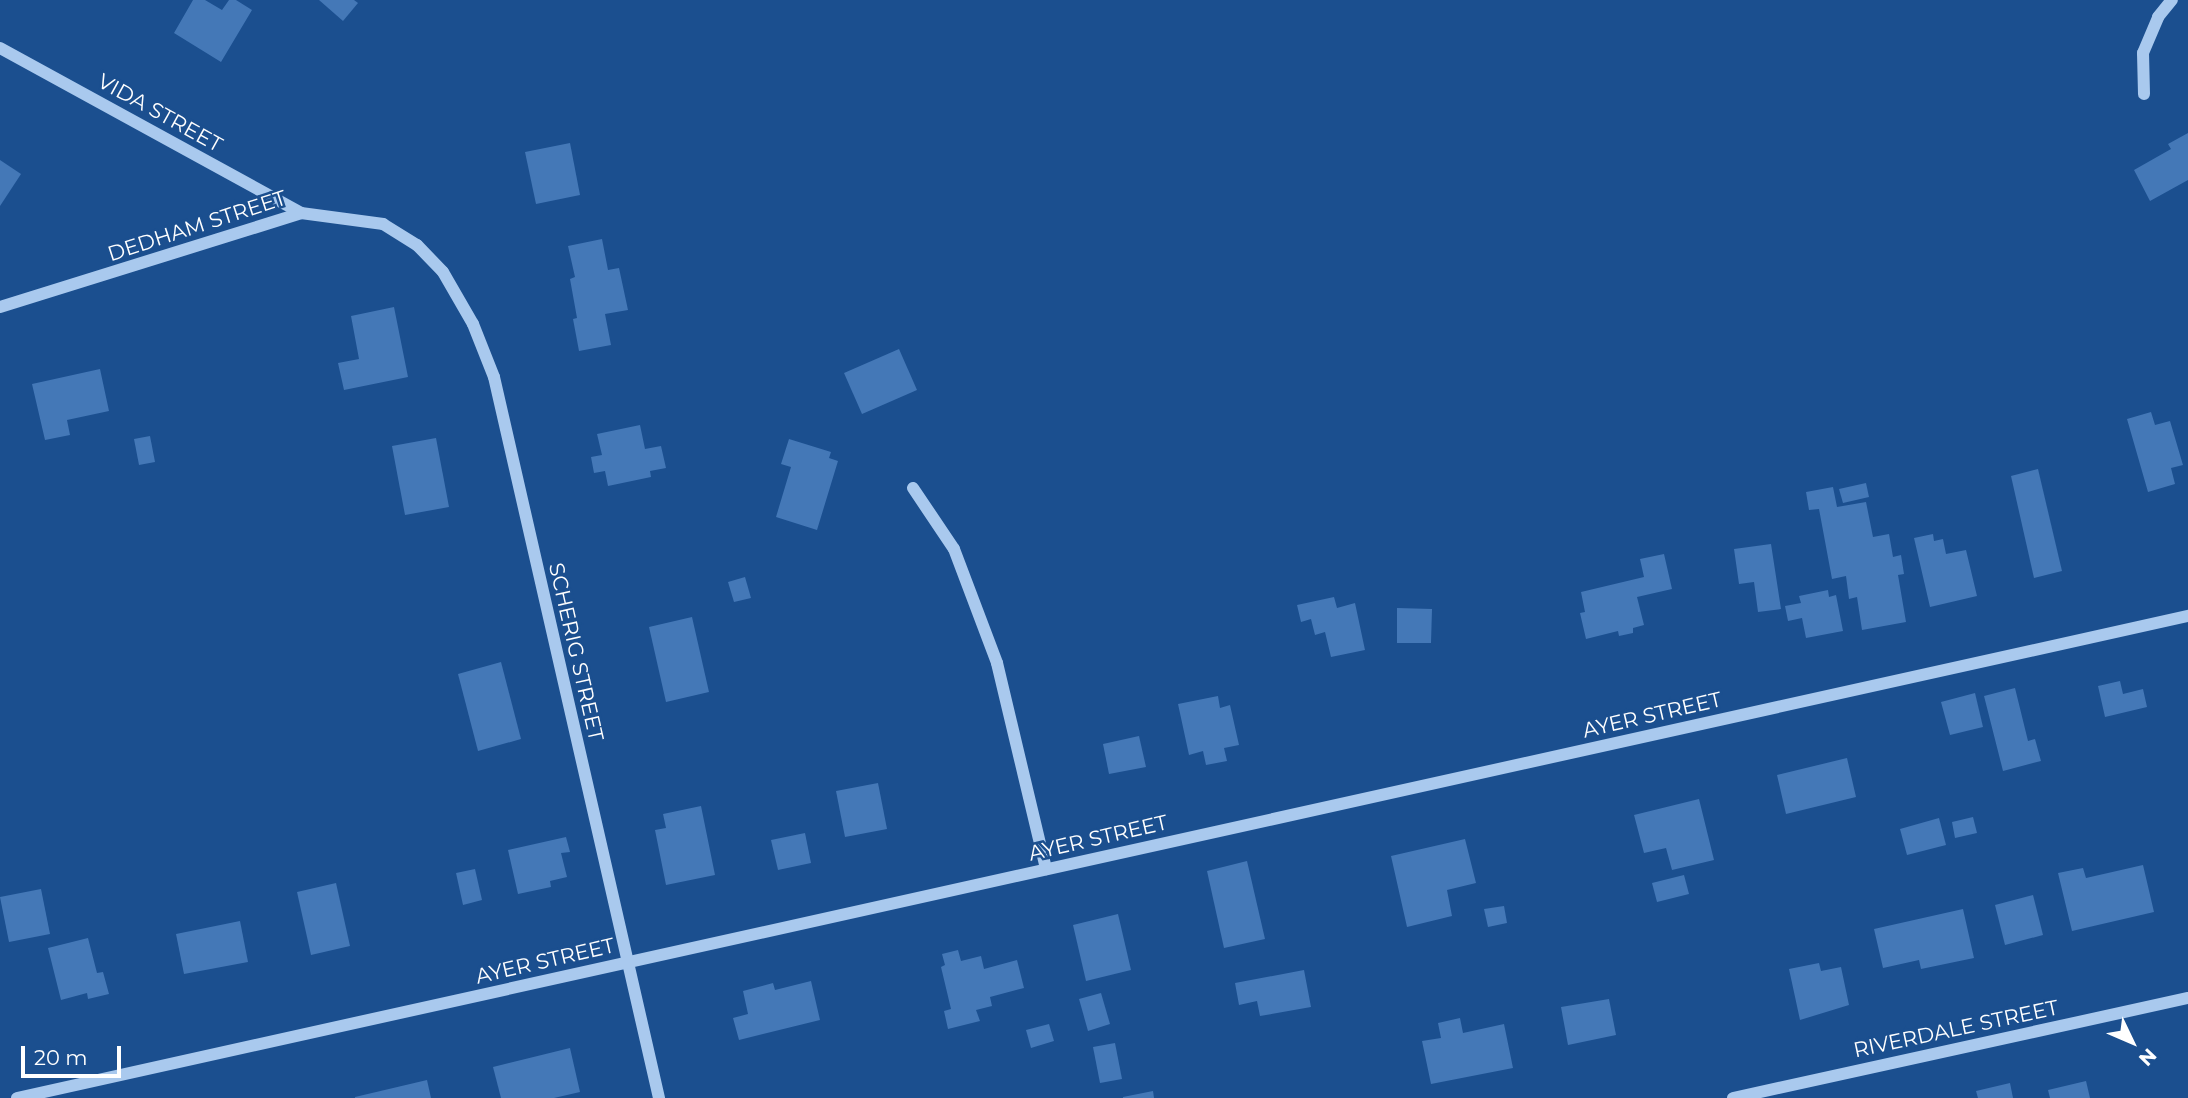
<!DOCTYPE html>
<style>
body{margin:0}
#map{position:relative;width:2188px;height:1098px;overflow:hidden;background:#1b4f8f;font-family:Montserrat,sans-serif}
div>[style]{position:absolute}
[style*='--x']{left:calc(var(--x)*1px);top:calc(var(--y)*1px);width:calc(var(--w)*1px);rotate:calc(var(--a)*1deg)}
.building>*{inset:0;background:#4478b7}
.minor>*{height:12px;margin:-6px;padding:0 6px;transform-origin:6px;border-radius:6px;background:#a9c9ee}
span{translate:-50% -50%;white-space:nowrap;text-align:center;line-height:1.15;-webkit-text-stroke:5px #1b4f8f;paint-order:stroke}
.street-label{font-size:21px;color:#fff}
.north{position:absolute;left:2097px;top:1007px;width:70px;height:70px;-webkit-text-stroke:5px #1b4f8f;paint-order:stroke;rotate:134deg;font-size:19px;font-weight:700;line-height:28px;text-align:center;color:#fff}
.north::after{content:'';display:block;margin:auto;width:24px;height:32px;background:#fff;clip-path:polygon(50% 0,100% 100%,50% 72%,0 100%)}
.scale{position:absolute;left:21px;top:1046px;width:100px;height:32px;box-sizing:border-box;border:4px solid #fff;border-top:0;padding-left:9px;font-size:21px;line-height:24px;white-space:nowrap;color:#fff;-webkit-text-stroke:5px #1b4f8f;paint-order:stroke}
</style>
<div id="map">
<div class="building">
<div style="clip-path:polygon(193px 0,205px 0,222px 10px,229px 0,236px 0,252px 10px,221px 62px,174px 33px)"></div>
<div style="clip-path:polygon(319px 0,354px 0,358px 3px,343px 21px)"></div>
<div style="clip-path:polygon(2188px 133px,2188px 180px,2150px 201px,2134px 170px,2171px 149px,2168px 144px)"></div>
<div style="clip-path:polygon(570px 143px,580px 195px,536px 204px,525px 152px)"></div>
<div style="clip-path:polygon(0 160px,21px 174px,0 206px)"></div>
<div style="clip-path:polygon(602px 239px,608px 270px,619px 268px,628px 310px,605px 314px,611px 345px,579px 351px,573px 319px,577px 318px,570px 279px,575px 277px,568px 246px)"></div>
<div style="clip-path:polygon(394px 307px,408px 377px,344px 390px,338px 363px,359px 359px,351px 316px)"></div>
<div style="clip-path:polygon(899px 349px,917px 390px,862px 414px,844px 373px)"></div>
<div style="clip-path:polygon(100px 369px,109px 411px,67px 420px,70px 435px,45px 440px,32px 384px)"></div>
<div style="clip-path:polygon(2151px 412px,2155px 425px,2170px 421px,2183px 465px,2171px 468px,2175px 484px,2148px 492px,2127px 419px)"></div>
<div style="clip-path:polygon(640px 425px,645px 449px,661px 446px,666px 468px,650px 471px,651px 477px,608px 486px,605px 471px,594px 473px,591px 457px,602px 455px,597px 434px)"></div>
<div style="clip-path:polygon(150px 436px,155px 462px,139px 465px,134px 439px)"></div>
<div style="clip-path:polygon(436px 438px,449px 507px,405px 515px,392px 446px)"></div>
<div style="clip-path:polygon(789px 439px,831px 452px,829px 458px,838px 461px,817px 530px,776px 517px,791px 467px,781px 464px)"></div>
<div style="clip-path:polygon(2038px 469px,2062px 571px,2034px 578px,2011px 476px)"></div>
<div style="clip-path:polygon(1866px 483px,1869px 497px,1843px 503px,1839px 489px)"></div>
<div style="clip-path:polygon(1833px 487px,1837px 507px,1866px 502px,1873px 537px,1889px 534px,1893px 557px,1901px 555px,1904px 574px,1898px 575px,1906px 622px,1862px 630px,1857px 597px,1849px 599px,1846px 576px,1832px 579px,1819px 509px,1809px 510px,1806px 492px)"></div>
<div style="clip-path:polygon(1933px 534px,1934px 541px,1943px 539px,1946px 554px,1966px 550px,1977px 596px,1930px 607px,1914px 538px)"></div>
<div style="clip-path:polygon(1771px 544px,1781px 609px,1758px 612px,1754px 582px,1739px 584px,1734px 549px)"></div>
<div style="clip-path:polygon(1664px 554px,1672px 589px,1637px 597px,1644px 625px,1633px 628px,1633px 633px,1619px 636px,1618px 631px,1586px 639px,1580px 613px,1585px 612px,1581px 592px,1644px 577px,1640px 559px)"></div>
<div style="clip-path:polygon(745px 577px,751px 598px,734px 602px,728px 582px)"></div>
<div style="clip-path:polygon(1828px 590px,1829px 597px,1836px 595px,1843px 631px,1806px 638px,1802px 618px,1788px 621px,1785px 606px,1801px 603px,1799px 596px)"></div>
<div style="clip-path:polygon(1334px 597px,1337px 608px,1355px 603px,1365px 650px,1331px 657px,1325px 632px,1315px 635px,1311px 619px,1301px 622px,1297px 605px)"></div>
<div style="clip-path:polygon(1397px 608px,1432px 609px,1431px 643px,1397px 643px)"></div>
<div style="clip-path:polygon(692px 617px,709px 692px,666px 702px,649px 627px)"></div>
<div style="clip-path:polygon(501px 662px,521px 739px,478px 751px,458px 674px)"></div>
<div style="clip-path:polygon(2120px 681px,2123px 694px,2143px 689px,2147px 707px,2105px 717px,2098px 686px)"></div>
<div style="clip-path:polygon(2015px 688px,2028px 741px,2035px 739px,2041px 761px,2003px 771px,1984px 696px)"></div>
<div style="clip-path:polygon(1975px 693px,1983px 727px,1950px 735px,1941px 702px)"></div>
<div style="clip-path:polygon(1218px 696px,1220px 708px,1230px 705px,1239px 745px,1224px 748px,1227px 761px,1206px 765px,1203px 751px,1189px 755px,1178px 704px)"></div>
<div style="clip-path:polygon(1139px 736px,1146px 767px,1109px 774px,1103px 744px)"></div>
<div style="clip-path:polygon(1847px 758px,1856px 797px,1786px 814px,1777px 775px)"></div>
<div style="clip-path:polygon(878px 783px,887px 829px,845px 837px,836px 791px)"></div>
<div style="clip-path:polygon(1699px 799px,1714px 860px,1672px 870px,1666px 848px,1644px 853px,1634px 815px)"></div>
<div style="clip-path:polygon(701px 806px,715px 875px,666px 885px,655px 830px,666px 828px,663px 814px)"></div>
<div style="clip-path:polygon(1973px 817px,1977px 833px,1955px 838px,1952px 822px)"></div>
<div style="clip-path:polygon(1939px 818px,1946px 845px,1907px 855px,1900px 829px)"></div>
<div style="clip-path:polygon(805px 833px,811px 863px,778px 870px,771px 840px)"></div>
<div style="clip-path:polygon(566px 837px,570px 852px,561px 853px,567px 877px,550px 881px,551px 887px,518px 894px,508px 850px)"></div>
<div style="clip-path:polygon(1465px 839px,1476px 883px,1447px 890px,1452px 916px,1407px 927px,1391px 856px)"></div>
<div style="clip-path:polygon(1247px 861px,1265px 939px,1224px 948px,1207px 871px)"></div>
<div style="clip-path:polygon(2143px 865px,2154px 912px,2072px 931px,2058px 873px,2083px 868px,2086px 878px)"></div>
<div style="clip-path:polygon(475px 869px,482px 900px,463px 905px,456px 873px)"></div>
<div style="clip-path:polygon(1684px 875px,1689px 894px,1657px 902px,1652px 883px)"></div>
<div style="clip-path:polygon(336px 883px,350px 946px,311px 955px,297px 892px)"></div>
<div style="clip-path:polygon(41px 889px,50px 934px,9px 942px,0 897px)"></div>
<div style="clip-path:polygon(2033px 895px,2043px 935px,2005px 945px,1995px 905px)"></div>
<div style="clip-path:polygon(1504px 906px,1507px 923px,1488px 927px,1484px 909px)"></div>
<div style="clip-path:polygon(1963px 909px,1974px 958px,1921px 969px,1919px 960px,1883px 968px,1874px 929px)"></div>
<div style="clip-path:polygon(1118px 914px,1131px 970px,1086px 981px,1073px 925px)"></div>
<div style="clip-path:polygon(240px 921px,248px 962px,184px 974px,176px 934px)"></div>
<div style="clip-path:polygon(88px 938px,97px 973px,103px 972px,109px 994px,88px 999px,87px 993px,61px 1000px,48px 948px)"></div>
<div style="clip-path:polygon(958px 950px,961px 961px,981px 956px,984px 969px,1017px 960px,1024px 988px,990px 997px,992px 1006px,976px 1010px,980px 1021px,948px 1029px,944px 1011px,951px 1009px,941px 967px,945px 965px,942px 954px)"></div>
<div style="clip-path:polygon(1819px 963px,1821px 971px,1841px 967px,1849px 1005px,1800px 1020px,1789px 969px)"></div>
<div style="clip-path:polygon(1304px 970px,1311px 1007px,1260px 1016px,1257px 1001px,1239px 1005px,1235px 983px)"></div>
<div style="clip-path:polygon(811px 981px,820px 1020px,739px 1040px,733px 1018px,748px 1014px,743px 991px,773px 983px,775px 990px)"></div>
<div style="clip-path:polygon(1101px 993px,1110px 1024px,1088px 1031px,1079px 999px)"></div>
<div style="clip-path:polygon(1609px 999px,1616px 1035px,1568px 1045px,1561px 1007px)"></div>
<div style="clip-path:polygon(1460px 1018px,1463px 1033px,1504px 1024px,1513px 1068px,1431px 1084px,1422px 1041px,1441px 1038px,1438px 1023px)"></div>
<div style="clip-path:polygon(1049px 1024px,1054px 1041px,1031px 1048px,1026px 1030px)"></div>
<div style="clip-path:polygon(1115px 1043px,1122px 1079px,1100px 1083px,1093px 1047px)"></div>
<div style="clip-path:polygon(570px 1048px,580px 1092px,554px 1098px,501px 1098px,493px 1067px)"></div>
<div style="clip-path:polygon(427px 1080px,431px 1098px,355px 1098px,355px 1097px)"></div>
<div style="clip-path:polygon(2086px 1081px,2090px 1098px,2050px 1098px,2048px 1090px)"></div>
<div style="clip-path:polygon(2010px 1083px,2013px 1098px,1978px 1098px,1976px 1091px)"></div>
<div style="clip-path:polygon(1153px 1091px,1154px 1098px,1123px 1098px,1123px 1097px)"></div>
</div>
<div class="minor">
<div style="--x:0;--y:48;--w:343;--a:28.7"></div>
<div style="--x:2144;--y:94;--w:41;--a:-91.4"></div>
<div style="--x:2143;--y:53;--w:39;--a:-67"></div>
<div style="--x:2158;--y:17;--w:22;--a:-51"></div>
<div style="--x:0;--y:307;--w:315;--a:-17.3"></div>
<div style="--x:301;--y:213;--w:83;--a:7.6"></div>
<div style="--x:383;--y:224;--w:40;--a:32"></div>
<div style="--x:417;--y:245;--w:37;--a:46"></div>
<div style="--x:443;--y:272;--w:60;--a:60"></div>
<div style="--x:473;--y:324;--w:57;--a:68.4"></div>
<div style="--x:494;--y:377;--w:740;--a:77.11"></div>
<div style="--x:913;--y:488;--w:73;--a:56.1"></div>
<div style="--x:954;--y:549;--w:122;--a:69.3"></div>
<div style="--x:997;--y:663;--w:212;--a:76.6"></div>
<div style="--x:17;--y:1098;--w:2224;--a:-12.52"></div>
<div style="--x:1733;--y:1098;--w:466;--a:-12.4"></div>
</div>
<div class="street-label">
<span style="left:160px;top:113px;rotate:29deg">VIDA STREET</span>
<span style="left:197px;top:226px;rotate:-18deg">DEDHAM STREET</span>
<span style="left:576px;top:652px;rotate:77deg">SCHERIG STREET</span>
<span style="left:1652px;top:715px;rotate:-13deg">AYER STREET</span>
<span style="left:1098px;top:838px;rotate:-13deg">AYER STREET</span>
<span style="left:545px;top:961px;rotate:-13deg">AYER STREET</span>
<span style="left:1956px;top:1029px;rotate:-12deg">RIVERDALE STREET</span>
</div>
<div class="north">N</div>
<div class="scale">20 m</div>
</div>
